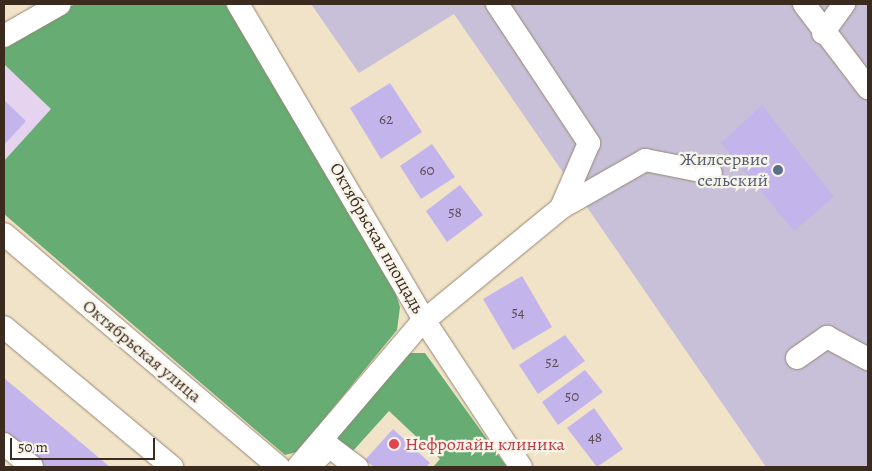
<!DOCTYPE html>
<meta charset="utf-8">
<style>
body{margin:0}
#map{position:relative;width:872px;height:471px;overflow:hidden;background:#f1e3c8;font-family:Alegreya,serif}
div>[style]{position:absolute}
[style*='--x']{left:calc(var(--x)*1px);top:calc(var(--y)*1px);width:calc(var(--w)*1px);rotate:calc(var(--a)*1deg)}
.built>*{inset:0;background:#e5d3f0}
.industrial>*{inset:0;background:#c7c0d8}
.forest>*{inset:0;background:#66ac73}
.building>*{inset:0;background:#c3b4eb}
.roads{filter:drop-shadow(0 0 1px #968673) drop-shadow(0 0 1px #968673)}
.minor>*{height:22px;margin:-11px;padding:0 11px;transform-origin:11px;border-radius:11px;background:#fff}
.dots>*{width:14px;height:14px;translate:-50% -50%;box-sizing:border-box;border:2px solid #f7f3e8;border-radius:50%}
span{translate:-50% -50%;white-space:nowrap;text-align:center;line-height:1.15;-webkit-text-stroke:4.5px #f7f3e8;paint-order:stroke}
.number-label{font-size:15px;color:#5d4c51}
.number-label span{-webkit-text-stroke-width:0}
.service-label{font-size:18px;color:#4e5e75}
.right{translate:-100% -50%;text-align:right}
.street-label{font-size:18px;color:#3b2a1e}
.health-label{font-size:18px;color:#be3a42}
.left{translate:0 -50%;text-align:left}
.frame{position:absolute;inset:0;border:5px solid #3b2a1e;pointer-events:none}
.scale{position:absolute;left:10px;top:438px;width:145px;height:22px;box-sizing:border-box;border:2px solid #3b2a1e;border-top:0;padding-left:6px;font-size:15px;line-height:18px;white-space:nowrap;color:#3b2a1e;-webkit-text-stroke:4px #f7f3e8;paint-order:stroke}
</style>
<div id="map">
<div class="built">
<div style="clip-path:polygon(4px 64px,52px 109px,4px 161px)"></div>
</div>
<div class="industrial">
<div style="clip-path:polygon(311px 4px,868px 4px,868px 467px,766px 467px,454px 14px,359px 73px)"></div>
</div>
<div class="forest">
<div style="clip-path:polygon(75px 4px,225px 4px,393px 285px,400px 307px,397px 330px,297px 452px,285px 455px,4px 214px,4px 161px,51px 109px,4px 64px,4px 43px)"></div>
<div style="clip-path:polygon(409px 353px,425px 353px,507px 467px,433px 467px,440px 459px,389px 411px,352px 452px,334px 436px)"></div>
</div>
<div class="building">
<div style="clip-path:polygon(390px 83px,422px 132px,381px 159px,350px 108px)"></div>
<div style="clip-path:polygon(4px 100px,26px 121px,4px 145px)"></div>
<div style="clip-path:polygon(762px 105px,834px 197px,794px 231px,721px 143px)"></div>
<div style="clip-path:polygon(432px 144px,455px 177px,421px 199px,400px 166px)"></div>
<div style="clip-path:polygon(460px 185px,483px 215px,447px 242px,426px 211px)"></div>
<div style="clip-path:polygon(522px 276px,552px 327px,513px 350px,483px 299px)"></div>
<div style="clip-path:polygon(565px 335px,585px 361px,538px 394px,519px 365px)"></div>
<div style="clip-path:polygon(585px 370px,603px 392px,558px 425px,542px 402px)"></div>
<div style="clip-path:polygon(4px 378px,110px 467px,44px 467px,4px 434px)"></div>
<div style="clip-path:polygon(594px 408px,623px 449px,597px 467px,567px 428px)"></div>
<div style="clip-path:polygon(393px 429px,430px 463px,426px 467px,374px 467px,365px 460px)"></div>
</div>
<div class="roads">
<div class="minor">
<div style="--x:238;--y:4;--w:367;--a:59.5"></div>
<div style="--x:424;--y:320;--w:176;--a:56.6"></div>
<div style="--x:497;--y:4;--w:167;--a:56.5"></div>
<div style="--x:589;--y:143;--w:71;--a:113.3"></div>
<div style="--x:804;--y:4;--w:106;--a:52.7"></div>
<div style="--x:823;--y:33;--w:36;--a:-54"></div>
<div style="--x:4;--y:36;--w:64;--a:-29.7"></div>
<div style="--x:4;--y:234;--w:360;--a:40.3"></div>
<div style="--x:4;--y:327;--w:219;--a:39.8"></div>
<div style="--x:797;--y:358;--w:37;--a:-35"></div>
<div style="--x:827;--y:337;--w:47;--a:28.2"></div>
<div style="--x:4;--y:444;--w:36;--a:39"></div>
<div style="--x:312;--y:463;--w:24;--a:-42"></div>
<div style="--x:330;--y:447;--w:34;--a:37"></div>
<div style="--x:298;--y:467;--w:188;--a:-49.5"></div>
<div style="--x:420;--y:324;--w:183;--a:-39.4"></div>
<div style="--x:561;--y:208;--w:97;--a:-29.7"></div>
<div style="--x:645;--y:160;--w:67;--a:11.1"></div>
</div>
</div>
<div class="dots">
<div style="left:778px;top:170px;background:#5c6f8a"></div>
<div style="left:394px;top:444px;background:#e0444e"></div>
</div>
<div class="number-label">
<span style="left:386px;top:120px">62</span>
<span style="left:427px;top:171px">60</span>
<span style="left:455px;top:213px">58</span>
<span style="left:518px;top:313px">54</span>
<span style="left:552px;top:363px">52</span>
<span style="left:572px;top:397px">50</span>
<span style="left:595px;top:438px">48</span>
</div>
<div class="service-label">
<span class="right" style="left:768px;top:170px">Жилсервис<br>сельский</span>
</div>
<div class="street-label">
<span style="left:377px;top:238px;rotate:60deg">Октябрьская площадь</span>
<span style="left:142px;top:351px;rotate:40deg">Октябрьская улица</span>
</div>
<div class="health-label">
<span class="left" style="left:405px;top:444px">Нефролайн клиника</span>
</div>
<div class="frame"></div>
<div class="scale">50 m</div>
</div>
